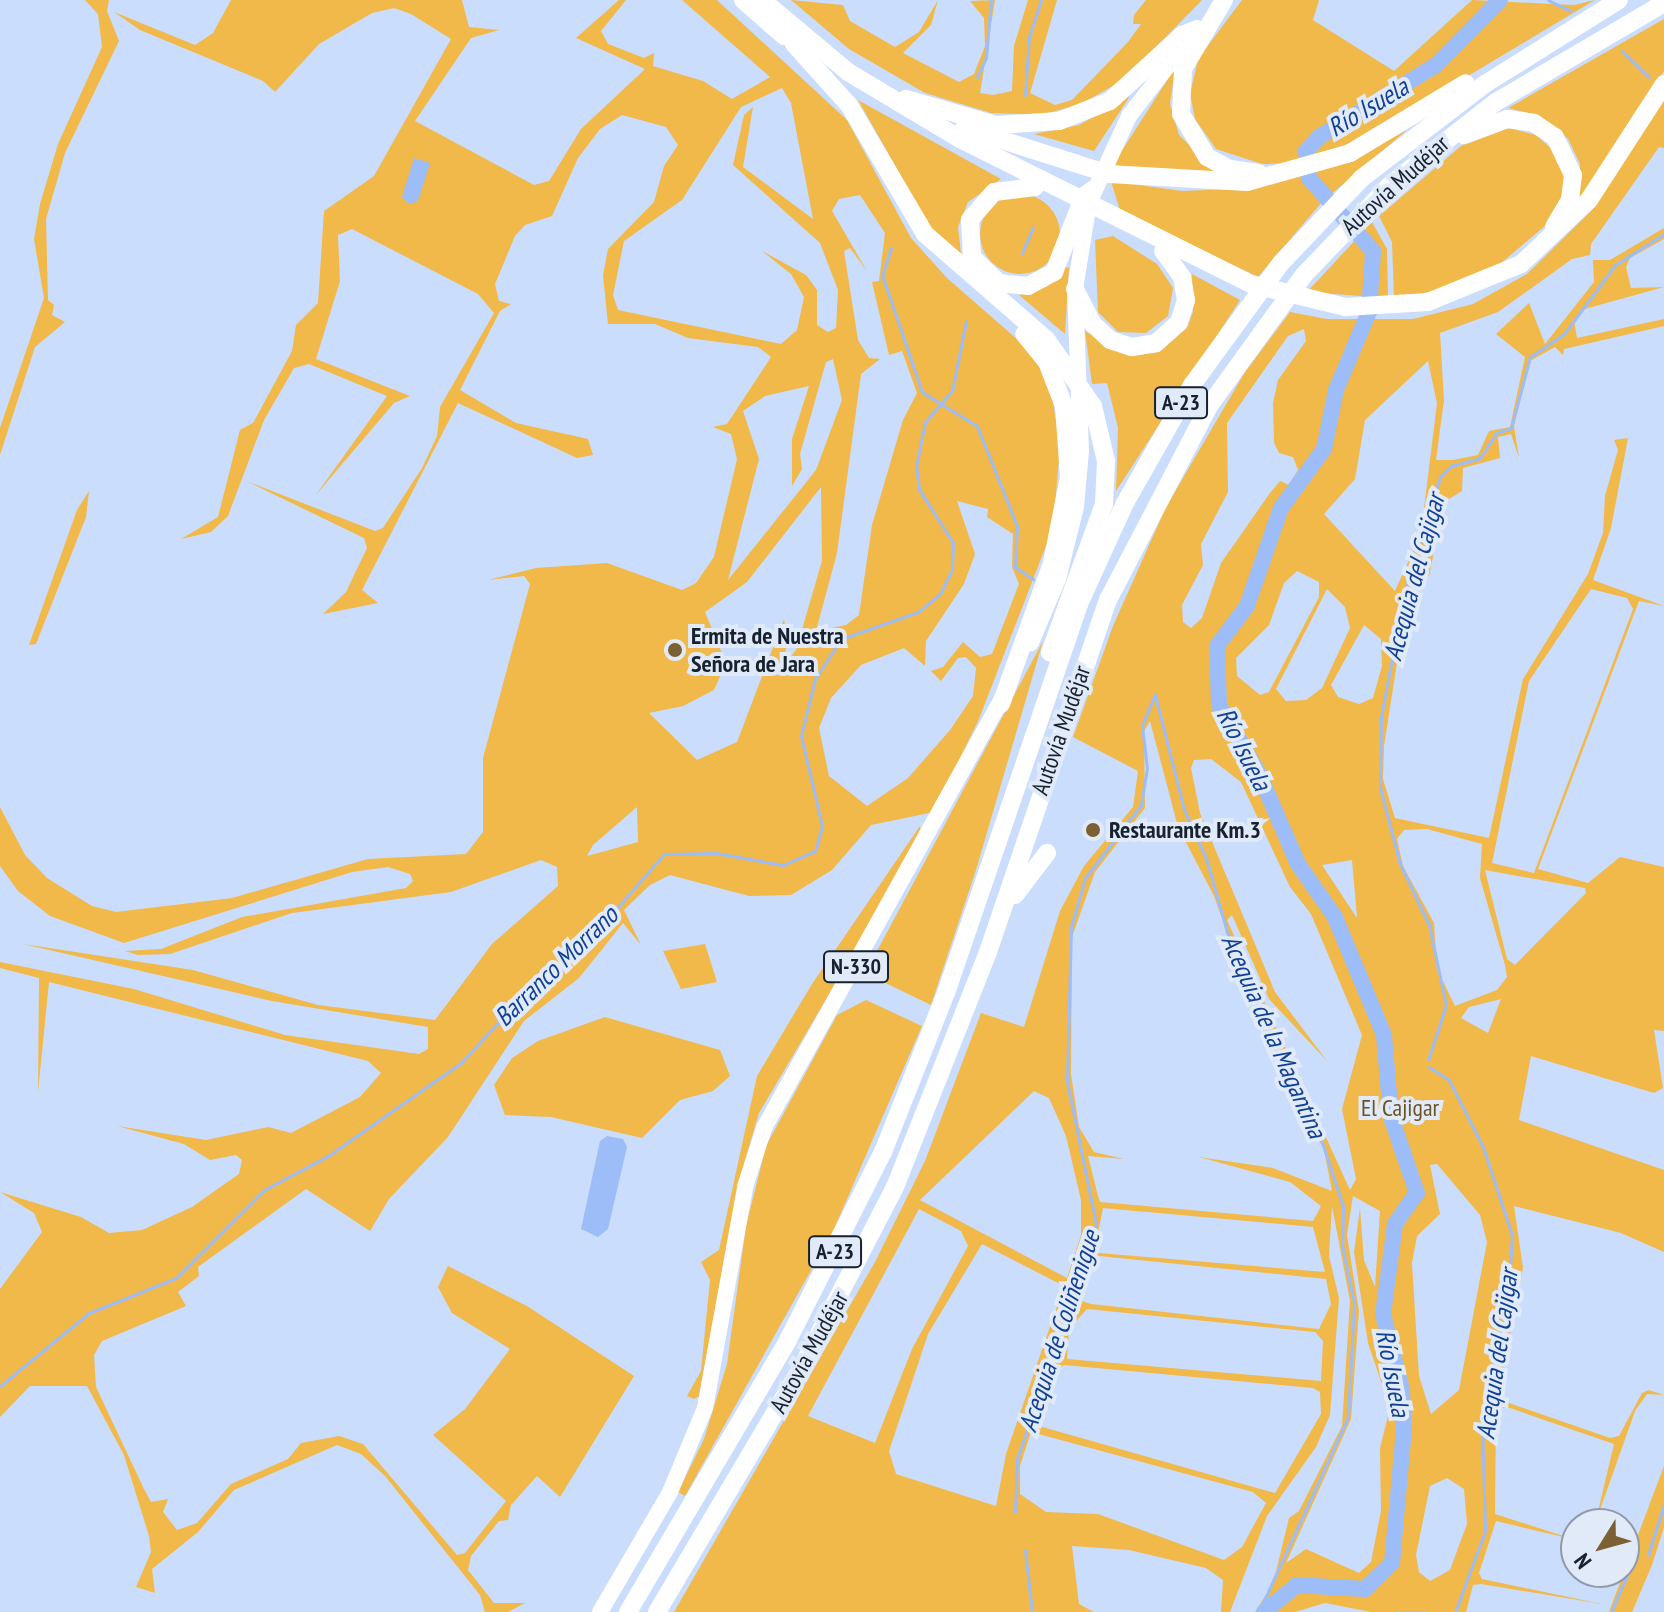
<!DOCTYPE html>
<meta charset="utf-8">
<style>
body{margin:0}
#map{position:relative;width:1664px;height:1612px;overflow:hidden;background:#cbddfc;font-family:"PT Sans Narrow",sans-serif}
div>[style]{position:absolute}
[style*='--x']{left:calc(var(--x)*1px);top:calc(var(--y)*1px);width:calc(var(--w)*1px);rotate:calc(var(--a)*1deg)}
.green>*{inset:0;background:#f1b84a}
.round{border-radius:50%}
.water>*{inset:0;background:#9cbdf7}
.stream>*{height:3px;margin:-1.5px;padding:0 1.5px;transform-origin:1.5px;border-radius:1.5px;background:#9cbdf7}
.river>*{height:16px;margin:-8px;padding:0 8px;transform-origin:8px;border-radius:8px;background:#9cbdf7}
.trunk>*{height:16px;margin:-8px;padding:0 8px;transform-origin:8px;border-radius:8px;background:#fff}
.motorway>*{height:18px;margin:-9px;padding:0 9px;transform-origin:9px;border-radius:9px;background:#fff}
.dots>*{width:22px;height:22px;translate:-50% -50%;box-sizing:border-box;border:4px solid #e1eaf9;border-radius:50%}
span{translate:-50% -50%;white-space:nowrap;text-align:center;line-height:1.15;-webkit-text-stroke:8px #e1eaf9;paint-order:stroke}
.shield-label span{padding:2px 6px;background:#e1eaf9;border:2px solid;border-radius:6px;-webkit-text-stroke-width:0}
.shield-label{font-size:22px;color:#18212e;font-weight:700}
.street-label{font-size:24px;color:#18212e}
.poi-label{font-size:24px;color:#18212e;font-weight:700}
.left{translate:0 -50%;text-align:left}
.park-label{font-size:24px;color:#6c5323}
.water-label{font-size:26px;color:#124093;font-style:italic}
.north{position:absolute;left:1560px;top:1508px;width:80px;height:80px;box-sizing:border-box;background:#e1eaf9;border:2px solid #919aa8;border-radius:50%;rotate:233deg;font-size:22px;font-weight:700;line-height:32px;text-align:center;color:#18212e}
.north::after{content:'';display:block;margin:auto;width:28px;height:36px;background:#7a6032;clip-path:polygon(50% 0,100% 100%,50% 72%,0 100%)}
</style>
<div id="map">
<div class="green">
<div style="clip-path:polygon(85px 0,109px 0,107px 11px,119px 41px,65px 153px,46px 219px,48px 300px,54px 305px,52px 315px,65px 322px,35px 347px,0 455px,0 428px,44px 298px,34px 239px,40px 204px,58px 144px,102px 47px,98px 14px)"></div>
<div style="clip-path:polygon(evenodd,231px 0,462px 0,469px 27px,499px 30px,471px 38px,415px 121px,534px 185px,549px 181px,581px 129px,645px 69px,576px 38px,619px 0,626px 0,601px 31px,608px 44px,644px 58px,654px 53px,653px 66px,703px 81px,732px 99px,770px 77px,682px 0,717px 0,847px 120px,911px 238px,947px 278px,1034px 354px,1052px 395px,1060px 448px,1053px 528px,979px 719px,934px 812px,871px 825px,832px 870px,791px 895px,749px 896px,670px 875px,650px 885px,624px 910px,641px 945px,623px 923px,579px 978px,524px 1021px,448px 1137px,389px 1199px,370px 1231px,306px 1189px,198px 1267px,199px 1276px,178px 1292px,186px 1306px,102px 1341px,94px 1355px,96px 1387px,144px 1489px,151px 1502px,168px 1499px,163px 1512px,177px 1530px,197px 1523px,231px 1484px,288px 1459px,301px 1443px,339px 1436px,363px 1444px,457px 1555px,465px 1553px,506px 1501px,433px 1435px,465px 1409px,510px 1349px,452px 1313px,438px 1287px,448px 1266px,527px 1306px,634px 1376px,560px 1497px,537px 1476px,511px 1505px,508px 1520px,499px 1521px,471px 1556px,468px 1570px,494px 1603px,525px 1603px,508px 1612px,485px 1612px,480px 1595px,385px 1476px,361px 1454px,337px 1445px,234px 1490px,198px 1532px,152px 1569px,155px 1593px,136px 1587px,151px 1552px,149px 1536px,124px 1455px,87px 1386px,30px 1386px,0 1417px,0 1289px,42px 1232px,34px 1213px,0 1192px,81px 1217px,109px 1233px,142px 1230px,192px 1207px,239px 1174px,242px 1160px,236px 1155px,210px 1160px,184px 1144px,117px 1126px,206px 1140px,268px 1127px,291px 1133px,360px 1097px,381px 1073px,368px 1061px,49px 982px,38px 1092px,39px 978px,0 968px,0 962px,134px 989px,285px 1035px,419px 1054px,428px 1049px,428px 1027px,272px 1001px,23px 944px,193px 970px,318px 1005px,435px 1020px,492px 944px,558px 886px,557px 867px,541px 860px,451px 892px,292px 913px,170px 954px,138px 955px,125px 951px,161px 949px,242px 917px,406px 888px,413px 881px,410px 874px,388px 867px,352px 872px,124px 943px,50px 916px,18px 891px,0 866px,0 807px,25px 855px,47px 878px,92px 906px,116px 912px,232px 898px,368px 859px,466px 854px,483px 832px,483px 758px,530px 584px,524px 576px,488px 580px,536px 568px,607px 563px,682px 590px,696px 583px,714px 557px,737px 459px,731px 434px,713px 427px,727px 424px,771px 357px,758px 347px,688px 338px,655px 324px,608px 324px,603px 275px,608px 249px,654px 202px,664px 166px,678px 145px,666px 127px,622px 115px,600px 129px,578px 158px,552px 216px,525px 225px,515px 236px,495px 284px,499px 301px,511px 304px,500px 311px,460px 390px,516px 423px,588px 439px,593px 455px,577px 458px,458px 403px,362px 590px,378px 603px,323px 614px,346px 592px,367px 548px,364px 538px,246px 481px,375px 531px,383px 528px,422px 468px,437px 436px,440px 407px,494px 313px,478px 294px,352px 229px,338px 235px,340px 281px,316px 359px,410px 396px,394px 403px,315px 496px,387px 396px,309px 364px,294px 368px,264px 420px,228px 516px,211px 532px,181px 539px,218px 517px,240px 430px,253px 423px,292px 351px,296px 325px,318px 303px,324px 211px,374px 176px,451px 39px,411px 14px,394px 8px,372px 13px,319px 44px,275px 92px,263px 81px,140px 30px,114px 12px,195px 45px,213px 33px,231px 0,782px 88px,791px 103px,813px 219px,743px 167px,753px 107px,744px 115px,733px 165px,820px 243px,838px 290px,836px 328px,828px 332px,817px 325px,817px 290px,806px 275px,762px 251px,791px 274px,804px 297px,797px 330px,781px 344px,618px 310px,613px 295px,624px 241px,682px 200px,741px 107px,782px 88px,231px 0,860px 195px,885px 233px,879px 281px,872px 282px,889px 355px,902px 351px,917px 393px,903px 420px,872px 525px,859px 615px,846px 625px,816px 631px,837px 553px,861px 374px,880px 359px,869px 358px,858px 340px,844px 251px,850px 248px,867px 271px,832px 211px,839px 199px,860px 195px,231px 0,833px 359px,842px 400px,816px 470px,728px 580px,759px 459px,743px 411px,765px 396px,809px 386px,792px 439px,792px 486px,802px 469px,800px 454px,826px 362px,833px 359px,231px 0,821px 487px,822px 561px,796px 650px,781px 669px,788px 641px,784px 619px,737px 742px,697px 760px,649px 713px,683px 706px,714px 690px,726px 663px,705px 612px,747px 582px,821px 487px,231px 0,957px 501px,988px 509px,987px 517px,1013px 534px,1012px 567px,1019px 584px,992px 654px,980px 657px,963px 642px,943px 667px,931px 671px,941px 681px,958px 658px,966px 657px,976px 668px,973px 696px,950px 730px,908px 778px,867px 806px,829px 776px,819px 728px,831px 698px,861px 665px,904px 648px,925px 666px,926px 641px,964px 584px,975px 554px,957px 501px,231px 0,637px 807px,638px 842px,587px 856px,593px 845px,637px 807px)"></div>
<div style="clip-path:polygon(791px 0,843px 5px,850px 21px,895px 47px,919px 32px,938px 0,931px 25px,903px 53px,959px 82px,974px 74px,985px 46px,984px 18px,970px 1px,995px 0,980px 93px,993px 95px,1012px 91px,1014px 46px,1028px 0,1057px 0,1030px 93px,1055px 105px,1072px 100px,1128px 42px,1141px 24px,1133px 24px,1134px 15px,1146px 0,1202px 0,1125px 79px,1081px 104px,1041px 115px,991px 113px,925px 93px,849px 49px)"></div>
<div style="clip-path:polygon(1242px 0,1319px 0,1313px 20px,1394px 71px,1472px 0,1574px 5px,1595px 0,1361px 140px,1289px 163px,1262px 164px,1216px 149px,1195px 119px,1190px 94px,1198px 59px)"></div>
<div style="clip-path:polygon(1664px 19px,1664px 71px,1579px 201px,1580px 164px,1568px 139px,1540px 116px,1508px 108px)"></div>
<div style="clip-path:polygon(1175px 68px,1170px 104px,1179px 135px,1219px 174px,1112px 166px)"></div>
<div style="clip-path:polygon(1130px 96px,1094px 151px,1034px 134px,1079px 125px)"></div>
<div style="clip-path:polygon(858px 100px,1001px 179px,968px 202px,958px 227px,961px 254px,932px 231px)"></div>
<div style="clip-path:polygon(evenodd,1664px 100px,1664px 148px,1659px 147px,1591px 244px,1590px 255px,1572px 259px,1498px 312px,1440px 333px,1444px 400px,1436px 460px,1453px 460px,1478px 455px,1489px 431px,1510px 427px,1525px 357px,1496px 334px,1529px 303px,1545px 344px,1594px 282px,1593px 260px,1610px 260px,1664px 228px,1664px 239px,1630px 258px,1626px 267px,1631px 288px,1664px 287px,1581px 310px,1574px 320px,1577px 338px,1664px 319px,1664px 326px,1564px 349px,1563px 355px,1555px 347px,1530px 361px,1514px 426px,1519px 458px,1511px 434px,1498px 437px,1500px 458px,1463px 468px,1462px 491px,1444px 502px,1429px 576px,1420px 575px,1415px 584px,1401px 637px,1384px 746px,1383px 779px,1395px 818px,1489px 838px,1523px 679px,1588px 574px,1603px 533px,1605px 496px,1618px 450px,1614px 440px,1628px 438px,1611px 528px,1593px 580px,1664px 606px,1639px 601px,1538px 869px,1588px 883px,1620px 857px,1664px 867px,1664px 1031px,1654px 1030px,1663px 1088px,1654px 1093px,1531px 1056px,1519px 1120px,1664px 1170px,1664px 1252px,1621px 1233px,1514px 1206px,1523px 1268px,1499px 1391px,1509px 1403px,1610px 1438px,1619px 1436px,1642px 1393px,1649px 1390px,1664px 1395px,1647px 1394px,1635px 1411px,1595px 1524px,1614px 1444px,1507px 1407px,1496px 1409px,1495px 1514px,1576px 1540px,1496px 1521px,1479px 1573px,1482px 1579px,1602px 1604px,1481px 1584px,1473px 1585px,1466px 1612px,1371px 1612px,1325px 1603px,1295px 1612px,1255px 1612px,1273px 1584px,1289px 1518px,1299px 1511px,1342px 1426px,1350px 1301px,1332px 1206px,1329px 1256px,1339px 1298px,1330px 1415px,1316px 1447px,1267px 1516px,1230px 1612px,1221px 1612px,1223px 1580px,1206px 1568px,1129px 1550px,1072px 1546px,1079px 1604px,1094px 1612px,674px 1612px,875px 1262px,925px 1161px,981px 1013px,1024px 1027px,1060px 911px,1084px 866px,1133px 807px,1138px 771px,1073px 737px,1113px 626px,1166px 507px,1245px 372px,1290px 312px,1327px 319px,1413px 319px,1473px 304px,1527px 274px,1592px 210px,1664px 100px,1304px 329px,1306px 341px,1278px 380px,1273px 403px,1274px 443px,1279px 453px,1293px 457px,1298px 470px,1289px 485px,1280px 481px,1270px 493px,1221px 563px,1202px 618px,1191px 628px,1183px 622px,1182px 605px,1203px 565px,1201px 544px,1228px 492px,1227px 423px,1288px 336px,1304px 329px,1664px 100px,1428px 361px,1437px 403px,1421px 533px,1395px 591px,1324px 514px,1355px 479px,1365px 420px,1428px 361px,1664px 100px,1297px 571px,1319px 582px,1319px 597px,1269px 692px,1260px 695px,1237px 676px,1236px 658px,1269px 625px,1284px 583px,1297px 571px,1664px 100px,1327px 589px,1345px 607px,1350px 628px,1322px 688px,1306px 700px,1286px 701px,1276px 689px,1327px 589px,1664px 100px,1591px 589px,1627px 598px,1633px 609px,1534px 873px,1492px 863px,1529px 681px,1591px 589px,1664px 100px,1364px 625px,1381px 639px,1382px 666px,1373px 698px,1359px 704px,1338px 697px,1331px 685px,1364px 625px,1664px 100px,1150px 721px,1178px 827px,1214px 896px,1254px 1008px,1324px 1150px,1332px 1191px,1273px 1168px,1199px 1157px,1290px 1182px,1321px 1206px,1313px 1221px,1100px 1202px,1098px 1196px,1088px 1156px,1124px 1159px,1094px 1152px,1079px 1127px,1071px 1074px,1072px 937px,1095px 872px,1145px 808px,1144px 731px,1150px 721px,1664px 100px,1211px 759px,1241px 782px,1290px 887px,1311px 914px,1362px 1035px,1342px 1109px,1356px 1179px,1350px 1190px,1227px 920px,1232px 915px,1269px 999px,1327px 1061px,1275px 992px,1200px 813px,1191px 768px,1194px 760px,1211px 759px,1664px 100px,1427px 829px,1482px 844px,1480px 878px,1505px 965px,1507px 977px,1497px 990px,1455px 1006px,1437px 969px,1434px 923px,1403px 866px,1397px 839px,1404px 830px,1427px 829px,1664px 100px,1352px 860px,1357px 917px,1357px 918px,1322px 865px,1352px 860px,1664px 100px,1485px 870px,1585px 888px,1586px 893px,1515px 965px,1507px 959px,1485px 870px,1664px 100px,1501px 999px,1488px 1033px,1461px 1018px,1469px 1007px,1501px 999px,1664px 100px,1034px 1091px,1049px 1098px,1066px 1136px,1081px 1200px,1081px 1235px,1067px 1278px,920px 1200px,1034px 1091px,1664px 100px,1437px 1164px,1480px 1215px,1487px 1242px,1459px 1390px,1431px 1414px,1419px 1376px,1412px 1263px,1417px 1236px,1440px 1214px,1430px 1165px,1437px 1164px,1664px 100px,1353px 1196px,1380px 1211px,1375px 1287px,1364px 1260px,1360px 1208px,1354px 1252px,1368px 1343px,1390px 1408px,1380px 1448px,1381px 1511px,1371px 1562px,1359px 1573px,1306px 1549px,1286px 1563px,1351px 1419px,1359px 1311px,1347px 1235px,1353px 1196px,1664px 100px,1103px 1208px,1313px 1227px,1325px 1272px,1099px 1253px,1095px 1249px,1103px 1208px,1664px 100px,919px 1209px,961px 1231px,968px 1246px,912px 1349px,875px 1443px,808px 1416px,919px 1209px,1664px 100px,982px 1244px,1064px 1286px,1006px 1454px,996px 1506px,896px 1474px,889px 1451px,928px 1334px,982px 1244px,1664px 100px,1099px 1256px,1326px 1279px,1331px 1304px,1319px 1329px,1091px 1304px,1082px 1301px,1080px 1290px,1092px 1259px,1099px 1256px,1664px 100px,1087px 1309px,1315px 1332px,1323px 1341px,1321px 1381px,1067px 1359px,1069px 1329px,1087px 1309px,1664px 100px,1064px 1365px,1313px 1388px,1320px 1392px,1321px 1414px,1275px 1493px,1032px 1424px,1051px 1375px,1064px 1365px,1664px 100px,1031px 1432px,1253px 1492px,1266px 1503px,1242px 1547px,1224px 1560px,1098px 1514px,1046px 1512px,1020px 1494px,1020px 1466px,1031px 1432px,1664px 100px,1447px 1478px,1464px 1489px,1467px 1524px,1450px 1570px,1430px 1581px,1419px 1572px,1416px 1555px,1430px 1486px,1447px 1478px)"></div>
<div style="clip-path:polygon(1509px 128px,1536px 135px,1555px 152px,1565px 178px,1563px 195px,1546px 225px,1500px 264px,1438px 290px,1394px 299px,1392px 242px,1379px 216px,1461px 146px)"></div>
<div style="clip-path:polygon(1407px 130px,1322px 202px,1258px 277px,1120px 210px,1111px 181px,1182px 191px,1256px 188px,1349px 161px)"></div>
<div class="round" style="left:980px;top:194px;width:80px;height:80px"></div>
<div style="clip-path:polygon(1372px 222px,1387px 249px,1388px 298px,1307px 292px)"></div>
<div style="clip-path:polygon(1113px 236px,1157px 264px,1173px 288px,1168px 316px,1146px 333px,1118px 332px,1098px 312px,1095px 240px)"></div>
<div style="clip-path:polygon(1065px 267px,1069px 268px,1065px 334px,1019px 295px,1046px 287px)"></div>
<div style="clip-path:polygon(1192px 274px,1240px 300px,1116px 491px,1118px 428px,1107px 383px,1092px 384px,1085px 331px,1127px 355px,1159px 352px,1187px 328px,1193px 312px)"></div>
<div style="clip-path:polygon(89px 491px,86px 517px,36px 644px,29px 645px,77px 510px)"></div>
<div style="clip-path:polygon(1043px 641px,976px 870px,931px 1005px,873px 977px,869px 966px)"></div>
<div style="clip-path:polygon(920px 826px,922px 837px,759px 1113px,739px 1180px,699px 1396px,694px 1399px,687px 1396px,701px 1371px,710px 1280px,701px 1262px,719px 1250px,757px 1076px,812px 984px)"></div>
<div style="clip-path:polygon(705px 944px,717px 982px,681px 989px,663px 951px)"></div>
<div style="clip-path:polygon(866px 1000px,922px 1026px,834px 1229px,685px 1496px,678px 1492px,704px 1439px,727px 1364px,746px 1226px,766px 1146px,837px 1015px)"></div>
<div style="clip-path:polygon(605px 1017px,720px 1050px,730px 1076px,713px 1091px,680px 1100px,642px 1138px,551px 1117px,505px 1115px,494px 1085px,512px 1058px,538px 1041px)"></div>
<div style="clip-path:polygon(1664px 1466px,1664px 1527px,1652px 1565px,1632px 1612px,1609px 1612px)"></div>
</div>
<div class="water">
<div style="clip-path:polygon(414px 158px,430px 163px,418px 201px,409px 204px,402px 197px)"></div>
<div style="clip-path:polygon(607px 1136px,623px 1139px,627px 1147px,608px 1229px,598px 1237px,581px 1229px,600px 1141px)"></div>
</div>
<div class="stream">
<div style="--x:1548;--y:0;--w:25;--a:26"></div>
<div style="--x:1622;--y:51;--w:37;--a:44"></div>
<div style="--x:977;--y:77;--w:21;--a:-65"></div>
<div style="--x:986;--y:58;--w:58;--a:-85.1"></div>
<div style="--x:1025;--y:95;--w:58;--a:-86.1"></div>
<div style="--x:1029;--y:37;--w:39;--a:-72"></div>
<div style="--x:1664;--y:141;--w:2;--a:90"></div>
<div style="--x:891;--y:248;--w:28;--a:108"></div>
<div style="--x:882;--y:275;--w:124;--a:71.1"></div>
<div style="--x:922;--y:392;--w:65;--a:31.7"></div>
<div style="--x:977;--y:426;--w:108;--a:68.2"></div>
<div style="--x:1017;--y:526;--w:41;--a:92.8"></div>
<div style="--x:1015;--y:567;--w:22;--a:34"></div>
<div style="--x:1022;--y:253;--w:28;--a:-67"></div>
<div style="--x:1155;--y:695;--w:119;--a:75.8"></div>
<div style="--x:1184;--y:810;--w:53;--a:65.4"></div>
<div style="--x:1206;--y:858;--w:77;--a:74.2"></div>
<div style="--x:1227;--y:932;--w:91;--a:68"></div>
<div style="--x:1261;--y:1016;--w:99;--a:61.1"></div>
<div style="--x:1309;--y:1103;--w:108;--a:71.7"></div>
<div style="--x:1343;--y:1206;--w:39;--a:91"></div>
<div style="--x:1342;--y:1245;--w:59;--a:78.3"></div>
<div style="--x:1354;--y:1303;--w:114;--a:93"></div>
<div style="--x:1348;--y:1417;--w:205;--a:114.6"></div>
<div style="--x:1428;--y:1060;--w:58;--a:-71.9"></div>
<div style="--x:1446;--y:1005;--w:82;--a:-102"></div>
<div style="--x:1429;--y:925;--w:68;--a:-115.4"></div>
<div style="--x:1400;--y:864;--w:79;--a:-104.7"></div>
<div style="--x:1380;--y:788;--w:71;--a:-89.2"></div>
<div style="--x:1381;--y:717;--w:125;--a:-79.4"></div>
<div style="--x:1404;--y:594;--w:122;--a:-72.9"></div>
<div style="--x:1440;--y:477;--w:16;--a:-45"></div>
<div style="--x:1451;--y:466;--w:30;--a:-15"></div>
<div style="--x:1480;--y:458;--w:30;--a:-57"></div>
<div style="--x:1496;--y:433;--w:16;--a:-18"></div>
<div style="--x:1511;--y:428;--w:73;--a:-75"></div>
<div style="--x:1530;--y:357;--w:41;--a:-34.1"></div>
<div style="--x:1564;--y:334;--w:86;--a:-53.5"></div>
<div style="--x:1615;--y:265;--w:58;--a:-32.3"></div>
<div style="--x:1429;--y:1067;--w:24;--a:33"></div>
<div style="--x:1449;--y:1080;--w:75;--a:63.1"></div>
<div style="--x:1483;--y:1147;--w:93;--a:71.8"></div>
<div style="--x:1512;--y:1235;--w:64;--a:93.6"></div>
<div style="--x:1508;--y:1299;--w:126;--a:101.9"></div>
<div style="--x:1482;--y:1422;--w:109;--a:88.4"></div>
<div style="--x:1485;--y:1531;--w:86;--a:110.3"></div>
<div style="--x:0;--y:1386;--w:115;--a:-39.4"></div>
<div style="--x:89;--y:1313;--w:94;--a:-21.9"></div>
<div style="--x:176;--y:1278;--w:124;--a:-45"></div>
<div style="--x:264;--y:1190;--w:72;--a:-28"></div>
<div style="--x:328;--y:1156;--w:162;--a:-35"></div>
<div style="--x:461;--y:1063;--w:77;--a:-47.6"></div>
<div style="--x:513;--y:1006;--w:82;--a:-39.1"></div>
<div style="--x:577;--y:954;--w:133;--a:-49"></div>
<div style="--x:664;--y:854;--w:52;--a:-1.1"></div>
<div style="--x:716;--y:853;--w:68;--a:10.2"></div>
<div style="--x:783;--y:865;--w:35;--a:-24"></div>
<div style="--x:815;--y:851;--w:26;--a:-74"></div>
<div style="--x:822;--y:826;--w:92;--a:-103.1"></div>
<div style="--x:801;--y:736;--w:59;--a:-76.2"></div>
<div style="--x:815;--y:679;--w:48;--a:-57"></div>
<div style="--x:841;--y:639;--w:82;--a:-19.3"></div>
<div style="--x:918;--y:612;--w:28;--a:-39"></div>
<div style="--x:940;--y:594;--w:28;--a:-64"></div>
<div style="--x:952;--y:569;--w:26;--a:-88"></div>
<div style="--x:953;--y:543;--w:64;--a:-122.2"></div>
<div style="--x:919;--y:489;--w:23;--a:-97"></div>
<div style="--x:916;--y:466;--w:45;--a:-78.4"></div>
<div style="--x:925;--y:422;--w:41;--a:-48.9"></div>
<div style="--x:952;--y:391;--w:71;--a:-78.7"></div>
<div style="--x:1015;--y:1512;--w:53;--a:-87.8"></div>
<div style="--x:1017;--y:1459;--w:248;--a:-71.4"></div>
<div style="--x:1096;--y:1224;--w:146;--a:-101.5"></div>
<div style="--x:1067;--y:1081;--w:154;--a:-88.5"></div>
<div style="--x:1071;--y:927;--w:51;--a:-74.1"></div>
<div style="--x:1085;--y:878;--w:92;--a:-52.5"></div>
<div style="--x:1141;--y:805;--w:36;--a:-81"></div>
<div style="--x:1147;--y:769;--w:44;--a:-96.5"></div>
<div style="--x:1142;--y:725;--w:33;--a:-67"></div>
<div style="--x:1025;--y:1550;--w:62;--a:83.6"></div>
<div style="--x:1648;--y:1555;--w:53;--a:-72.6"></div>
<div style="--x:1396;--y:1612;--w:31;--a:0"></div>
<div style="--x:1611;--y:1612;--w:55;--a:-66.3"></div>
</div>
<div class="river">
<div style="--x:1264;--y:1612;--w:43;--a:-39.3"></div>
<div style="--x:1297;--y:1585;--w:68;--a:3.4"></div>
<div style="--x:1365;--y:1589;--w:37;--a:-44"></div>
<div style="--x:1392;--y:1563;--w:135;--a:-84.9"></div>
<div style="--x:1404;--y:1429;--w:39;--a:-93"></div>
<div style="--x:1402;--y:1390;--w:78;--a:-104"></div>
<div style="--x:1383;--y:1314;--w:91;--a:-82.4"></div>
<div style="--x:1395;--y:1224;--w:38;--a:-55"></div>
<div style="--x:1417;--y:1193;--w:80;--a:-108.9"></div>
<div style="--x:1391;--y:1117;--w:82;--a:-94.9"></div>
<div style="--x:1384;--y:1035;--w:128;--a:-112.6"></div>
<div style="--x:1335;--y:917;--w:65;--a:-124.9"></div>
<div style="--x:1298;--y:864;--w:98;--a:-113.4"></div>
<div style="--x:1259;--y:774;--w:80;--a:-120.1"></div>
<div style="--x:1219;--y:705;--w:59;--a:-91.9"></div>
<div style="--x:1217;--y:646;--w:50;--a:-53.1"></div>
<div style="--x:1247;--y:606;--w:104;--a:-70.9"></div>
<div style="--x:1281;--y:508;--w:73;--a:-53.9"></div>
<div style="--x:1324;--y:449;--w:60;--a:-78.5"></div>
<div style="--x:1336;--y:390;--w:85;--a:-67.1"></div>
<div style="--x:1369;--y:312;--w:61;--a:-86.2"></div>
<div style="--x:1373;--y:251;--w:97;--a:-131.2"></div>
<div style="--x:1309;--y:178;--w:27;--a:-96"></div>
<div style="--x:1306;--y:151;--w:19;--a:-47"></div>
<div style="--x:1319;--y:137;--w:137;--a:-31.6"></div>
<div style="--x:1436;--y:65;--w:91;--a:-45.4"></div>
</div>
<div class="trunk">
<div style="--x:1031;--y:643;--w:69;--a:-67.1"></div>
<div style="--x:1058;--y:579;--w:74;--a:-76"></div>
<div style="--x:1076;--y:507;--w:56;--a:-84.9"></div>
<div style="--x:1081;--y:451;--w:162;--a:-92.1"></div>
<div style="--x:1075;--y:289;--w:87;--a:-80.8"></div>
<div style="--x:1089;--y:203;--w:96;--a:-65.3"></div>
<div style="--x:1129;--y:116;--w:108;--a:-52.2"></div>
<div style="--x:600;--y:1612;--w:139;--a:-59.7"></div>
<div style="--x:670;--y:1492;--w:91;--a:-67.4"></div>
<div style="--x:705;--y:1408;--w:225;--a:-79.7"></div>
<div style="--x:745;--y:1187;--w:62;--a:-72.1"></div>
<div style="--x:764;--y:1128;--w:499;--a:-61"></div>
</div>
<div class="motorway">
<div style="--x:743;--y:0;--w:55;--a:41.3"></div>
<div style="--x:762;--y:0;--w:112;--a:39.9"></div>
<div style="--x:848;--y:72;--w:131;--a:30.9"></div>
<div style="--x:960;--y:139;--w:325;--a:26.5"></div>
<div style="--x:1251;--y:284;--w:97;--a:13.7"></div>
<div style="--x:1345;--y:307;--w:83;--a:-3.4"></div>
<div style="--x:1428;--y:302;--w:100;--a:-22.2"></div>
<div style="--x:1521;--y:264;--w:93;--a:-43.3"></div>
<div style="--x:1589;--y:200;--w:138;--a:-57.1"></div>
<div style="--x:1224;--y:0;--w:80;--a:120.7"></div>
<div style="--x:1183;--y:69;--w:45;--a:92.5"></div>
<div style="--x:1181;--y:114;--w:50;--a:58.8"></div>
<div style="--x:1207;--y:157;--w:26;--a:28"></div>
<div style="--x:1230;--y:169;--w:29;--a:8"></div>
<div style="--x:794;--y:44;--w:82;--a:48"></div>
<div style="--x:849;--y:105;--w:150;--a:59.5"></div>
<div style="--x:925;--y:234;--w:160;--a:41"></div>
<div style="--x:1046;--y:339;--w:82;--a:55"></div>
<div style="--x:1093;--y:406;--w:57;--a:76.7"></div>
<div style="--x:1106;--y:461;--w:43;--a:92.7"></div>
<div style="--x:1104;--y:504;--w:158;--a:110"></div>
<div style="--x:906;--y:99;--w:94;--a:16.1"></div>
<div style="--x:996;--y:125;--w:63;--a:-3.6"></div>
<div style="--x:1059;--y:121;--w:55;--a:-21.4"></div>
<div style="--x:1110;--y:101;--w:98;--a:-42.5"></div>
<div style="--x:1182;--y:35;--w:16;--a:-22"></div>
<div style="--x:964;--y:128;--w:152;--a:17.6"></div>
<div style="--x:1109;--y:174;--w:138;--a:3.3"></div>
<div style="--x:1247;--y:182;--w:107;--a:-15.7"></div>
<div style="--x:1350;--y:153;--w:135;--a:-31.1"></div>
<div style="--x:1464;--y:135;--w:46;--a:-20.4"></div>
<div style="--x:1507;--y:119;--w:27;--a:8"></div>
<div style="--x:1534;--y:123;--w:25;--a:34"></div>
<div style="--x:1555;--y:137;--w:42;--a:64.7"></div>
<div style="--x:1573;--y:175;--w:25;--a:97"></div>
<div style="--x:1570;--y:200;--w:31;--a:121"></div>
<div style="--x:1035;--y:187;--w:41;--a:173"></div>
<div style="--x:994;--y:192;--w:37;--a:131"></div>
<div style="--x:970;--y:220;--w:37;--a:87"></div>
<div style="--x:972;--y:257;--w:37;--a:44"></div>
<div style="--x:999;--y:283;--w:29;--a:6"></div>
<div style="--x:1028;--y:286;--w:30;--a:-28"></div>
<div style="--x:1054;--y:272;--w:82;--a:-68.5"></div>
<div style="--x:1084;--y:196;--w:12;--a:-35"></div>
<div style="--x:1075;--y:289;--w:39;--a:63"></div>
<div style="--x:1093;--y:324;--w:23;--a:43"></div>
<div style="--x:1110;--y:340;--w:23;--a:18"></div>
<div style="--x:1132;--y:347;--w:24;--a:-9"></div>
<div style="--x:1156;--y:343;--w:31;--a:-42"></div>
<div style="--x:1179;--y:322;--w:23;--a:-72"></div>
<div style="--x:1186;--y:300;--w:23;--a:-100"></div>
<div style="--x:1182;--y:277;--w:32;--a:-126"></div>
<div style="--x:1001;--y:704;--w:150;--a:-70.1"></div>
<div style="--x:1052;--y:563;--w:88;--a:-78.8"></div>
<div style="--x:1069;--y:477;--w:71;--a:-94"></div>
<div style="--x:1064;--y:406;--w:47;--a:-111.1"></div>
<div style="--x:1047;--y:362;--w:36;--a:-129"></div>
<div style="--x:1015;--y:895;--w:53;--a:-52.7"></div>
<div style="--x:628;--y:1612;--w:316;--a:-59.5"></div>
<div style="--x:788;--y:1340;--w:211;--a:-63.2"></div>
<div style="--x:883;--y:1152;--w:171;--a:-68.4"></div>
<div style="--x:946;--y:993;--w:411;--a:-71.1"></div>
<div style="--x:1079;--y:604;--w:111;--a:-65.5"></div>
<div style="--x:1125;--y:503;--w:136;--a:-60.4"></div>
<div style="--x:1192;--y:385;--w:151;--a:-53.9"></div>
<div style="--x:1281;--y:263;--w:117;--a:-46.4"></div>
<div style="--x:1362;--y:178;--w:155;--a:-37.4"></div>
<div style="--x:1485;--y:84;--w:158;--a:-32.1"></div>
<div style="--x:657;--y:1612;--w:287;--a:-59.4"></div>
<div style="--x:803;--y:1365;--w:200;--a:-62.7"></div>
<div style="--x:895;--y:1187;--w:253;--a:-68.4"></div>
<div style="--x:988;--y:952;--w:372;--a:-71.2"></div>
<div style="--x:1108;--y:600;--w:219;--a:-62.5"></div>
<div style="--x:1209;--y:406;--w:160;--a:-54.1"></div>
<div style="--x:1303;--y:276;--w:129;--a:-46.3"></div>
<div style="--x:1392;--y:183;--w:132;--a:-37.9"></div>
<div style="--x:1496;--y:102;--w:195;--a:-30.5"></div>
</div>
<div class="dots">
<div style="left:675px;top:650px;background:#7a6032"></div>
<div style="left:1093px;top:830px;background:#7a6032"></div>
</div>
<div class="shield-label">
<span style="left:1181px;top:403px">A-23</span>
<span style="left:856px;top:967px">N-330</span>
<span style="left:835px;top:1252px">A-23</span>
</div>
<div class="street-label">
<span style="left:1395px;top:185px;rotate:-42deg">Autovía Mudéjar</span>
<span style="left:1061px;top:730px;rotate:-71deg">Autovía Mudéjar</span>
<span style="left:809px;top:1352px;rotate:-61deg">Autovía Mudéjar</span>
</div>
<div class="poi-label">
<span class="left" style="left:691px;top:650px">Ermita de Nuestra<br>Señora de Jara</span>
<span class="left" style="left:1109px;top:830px">Restaurante Km.3</span>
</div>
<div class="park-label">
<span style="left:1400px;top:1108px">El Cajigar</span>
</div>
<div class="water-label">
<span style="left:1368px;top:107px;rotate:-31deg">Río Isuela</span>
<span style="left:1414px;top:577px;rotate:-75deg">Acequia del Cajigar</span>
<span style="left:1244px;top:749px;rotate:63deg">Río Isuela</span>
<span style="left:556px;top:966px;rotate:-44deg">Barranco Morrano</span>
<span style="left:1274px;top:1036px;rotate:66deg">Acequia de la Magantina</span>
<span style="left:1059px;top:1331px;rotate:-72deg">Acequia de Coliñenigue</span>
<span style="left:1497px;top:1354px;rotate:-82deg">Acequia del Cajigar</span>
<span style="left:1393px;top:1373px;rotate:79deg">Río Isuela</span>
</div>
<div class="north">N</div>
</div>
